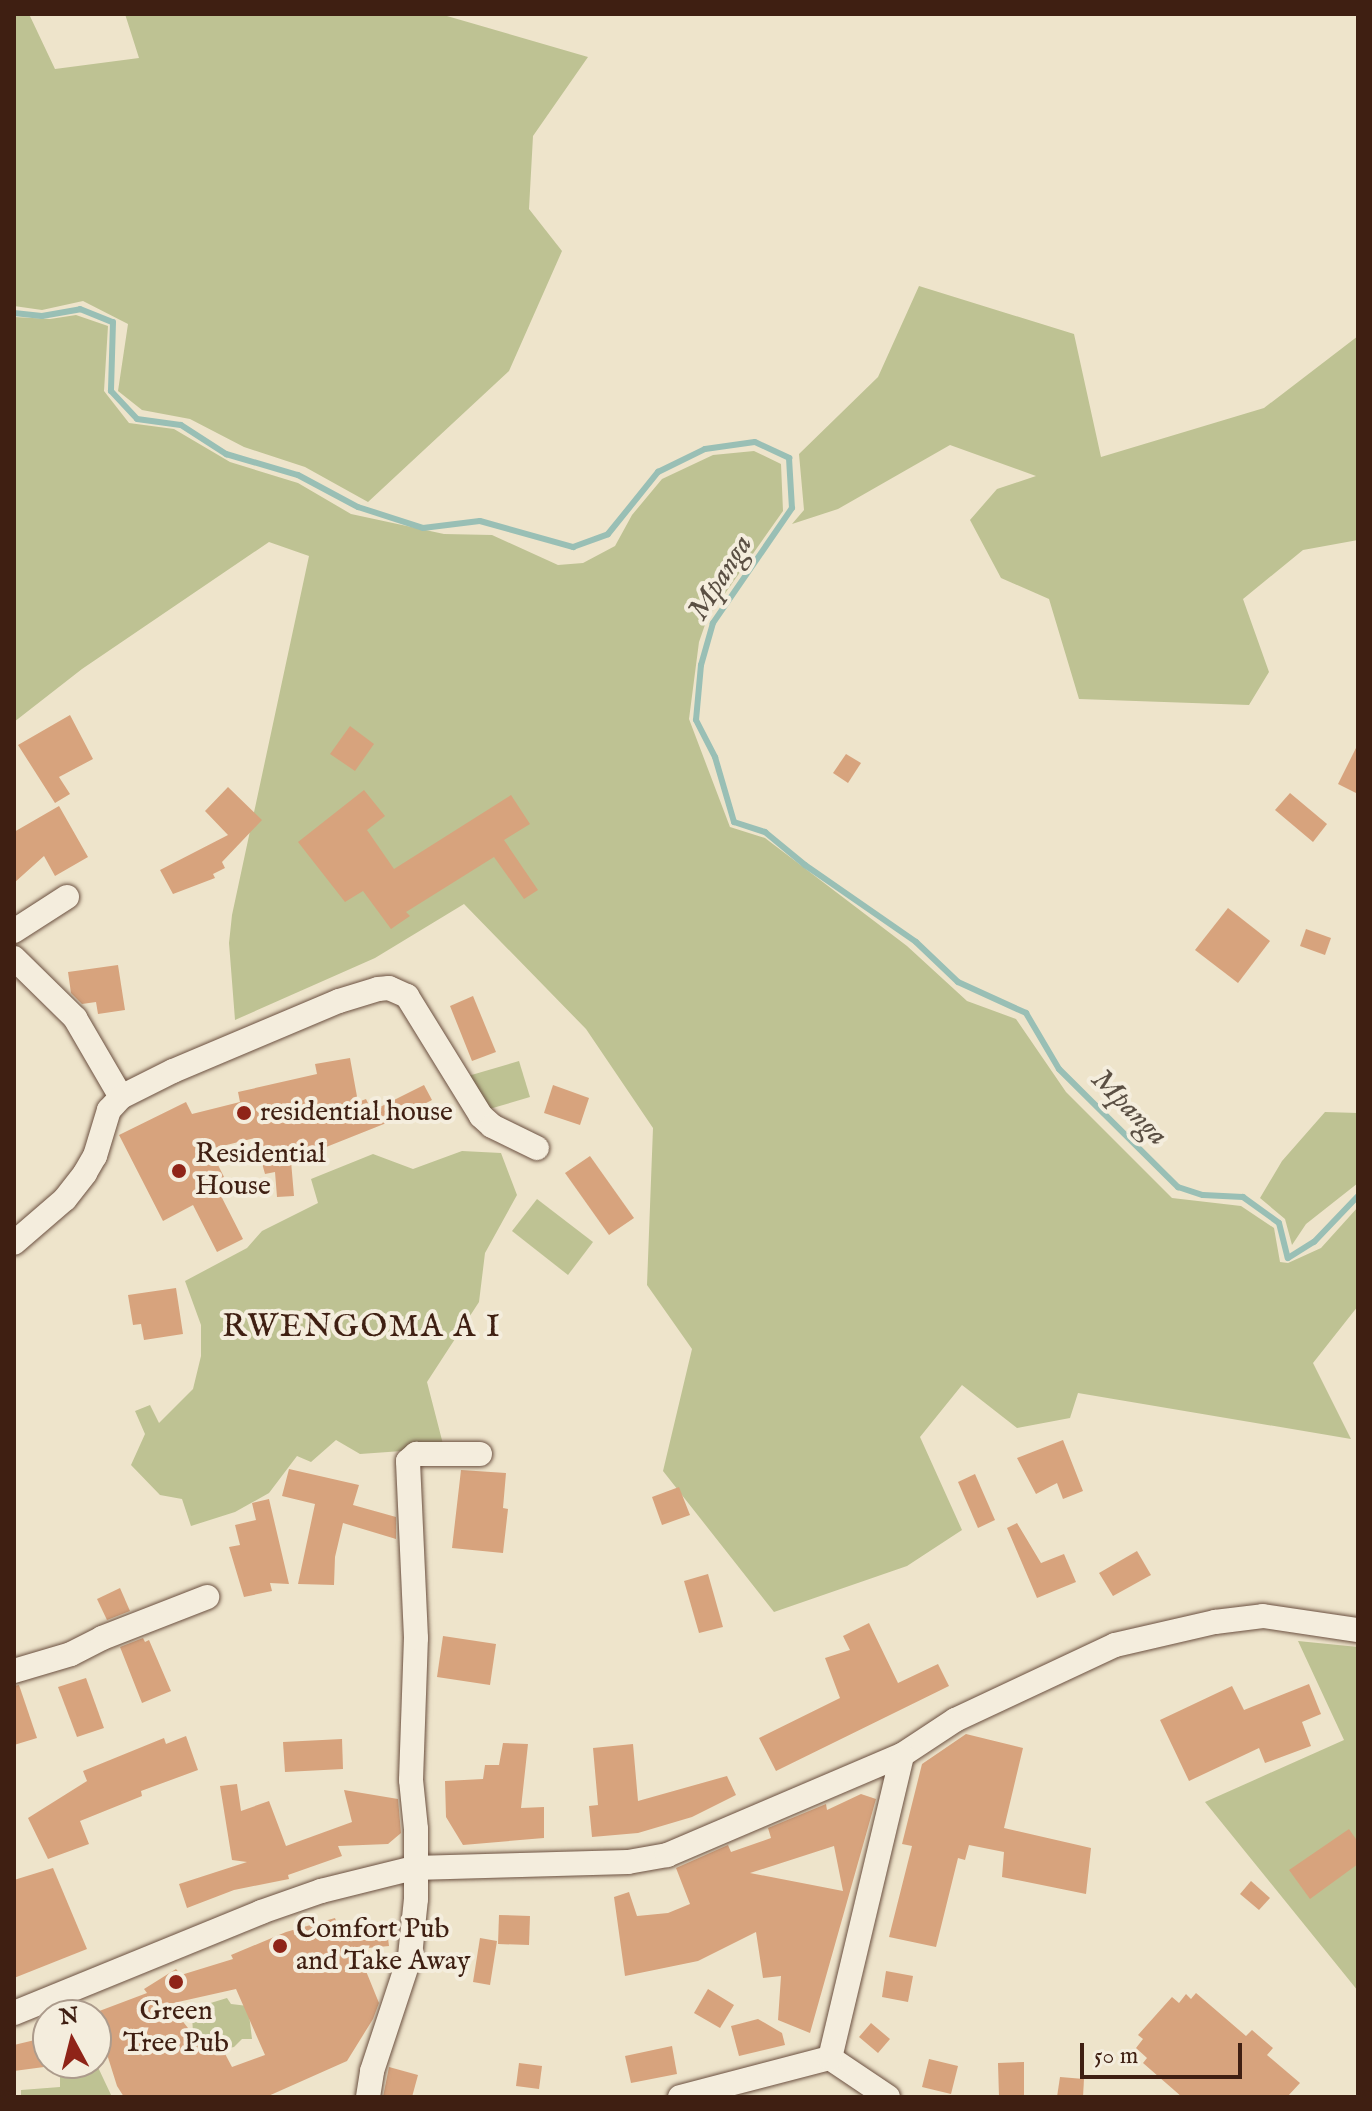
<!DOCTYPE html>
<style>
body{margin:0}
#map{position:relative;width:1372px;height:2111px;overflow:hidden;background:#eee4cb;font-family:"IM FELL English",serif}
div>[style]{position:absolute}
[style*='--x']{left:calc(var(--x)*1px);top:calc(var(--y)*1px);width:calc(var(--w)*1px);rotate:calc(var(--a)*1deg)}
.green>*{inset:0;background:#bec293}
.stream>*{height:6px;margin:-3px;padding:0 3px;transform-origin:3px;border-radius:3px;background:#99bfb5}
.building>*{inset:0;background:#d7a37d}
.roads{filter:drop-shadow(0 0 2px #6b5040) drop-shadow(0 0 2px #6b5040)}
.minor>*{height:24px;margin:-12px;padding:0 12px;transform-origin:12px;border-radius:12px;background:#f4eddd}
.dots>*{width:22px;height:22px;translate:-50% -50%;box-sizing:border-box;border:4px solid #f4eddd;border-radius:50%}
span{translate:-50% -50%;white-space:nowrap;text-align:center;line-height:1.15;-webkit-text-stroke:8px #f4eddd;paint-order:stroke}
.poi-label{font-size:28px;color:#3f1f12}
.left{translate:0 -50%;text-align:left}
.water-label{font-size:30px;color:#5a4f43;font-style:italic}
.quarter-label{font-size:32px;color:#3f1f12;letter-spacing:2px}
.frame{position:absolute;inset:0;border:16px solid #3f1f12;pointer-events:none}
.north{position:absolute;left:32px;top:1999px;width:80px;height:80px;box-sizing:border-box;background:#f4eddd;border:2px solid #ac9b8c;border-radius:50%;rotate:353deg;font-size:22px;font-weight:700;line-height:32px;text-align:center;color:#3f1f12}
.north::after{content:'';display:block;margin:auto;width:28px;height:36px;background:#8f2418;clip-path:polygon(50% 0,100% 100%,50% 72%,0 100%)}
.scale{position:absolute;left:1080px;top:2043px;width:162px;height:36px;box-sizing:border-box;border:4px solid #3f1f12;border-top:0;padding-left:10px;font-size:24px;line-height:28px;white-space:nowrap;color:#3f1f12;-webkit-text-stroke:6px #f4eddd;paint-order:stroke}
</style>
<div id="map">
<div class="green">
<div style="clip-path:polygon(14px 14px,29px 14px,55px 69px,139px 58px,125px 14px,440px 14px,588px 57px,533px 136px,529px 209px,562px 251px,509px 371px,368px 502px,305px 467px,244px 447px,190px 419px,142px 410px,118px 391px,128px 324px,83px 301px,42px 310px,14px 306px)"></div>
<div style="clip-path:polygon(919px 286px,1074px 334px,1101px 457px,1264px 408px,1358px 336px,1358px 540px,1303px 550px,1243px 599px,1269px 672px,1249px 705px,1079px 699px,1049px 599px,1001px 578px,970px 520px,997px 489px,1036px 476px,950px 445px,838px 509px,792px 524px,804px 510px,799px 454px,878px 377px)"></div>
<div style="clip-path:polygon(76px 315px,108px 326px,104px 391px,129px 423px,174px 429px,230px 462px,298px 483px,351px 514px,444px 534px,492px 535px,558px 565px,583px 563px,615px 546px,632px 515px,662px 479px,713px 455px,754px 451px,781px 464px,783px 511px,707px 619px,699px 642px,689px 719px,730px 827px,765px 838px,907px 946px,967px 1001px,1016px 1019px,1066px 1092px,1172px 1198px,1241px 1206px,1274px 1228px,1280px 1262px,1288px 1263px,1321px 1248px,1358px 1207px,1358px 1306px,1313px 1363px,1351px 1439px,1078px 1393px,1070px 1418px,1017px 1428px,962px 1385px,920px 1437px,962px 1530px,907px 1566px,774px 1612px,663px 1471px,692px 1349px,647px 1285px,653px 1128px,586px 1029px,464px 904px,375px 958px,235px 1020px,229px 943px,232px 915px,309px 556px,269px 542px,82px 669px,14px 722px,14px 317px,50px 319px)"></div>
<div style="clip-path:polygon(519px 1061px,530px 1097px,479px 1112px,468px 1076px)"></div>
<div style="clip-path:polygon(1325px 1112px,1358px 1113px,1358px 1183px,1306px 1224px,1292px 1245px,1285px 1219px,1260px 1198px,1282px 1161px)"></div>
<div style="clip-path:polygon(462px 1151px,501px 1153px,517px 1195px,485px 1253px,479px 1302px,427px 1382px,444px 1448px,360px 1454px,336px 1440px,311px 1462px,297px 1456px,269px 1493px,235px 1512px,191px 1526px,182px 1499px,160px 1495px,131px 1465px,145px 1434px,135px 1411px,150px 1405px,159px 1423px,193px 1389px,201px 1356px,201px 1325px,185px 1281px,247px 1248px,262px 1231px,318px 1203px,311px 1179px,373px 1154px,413px 1169px)"></div>
<div style="clip-path:polygon(537px 1199px,593px 1242px,568px 1275px,512px 1231px)"></div>
<div style="clip-path:polygon(1298px 1641px,1358px 1647px,1358px 1991px,1205px 1802px,1344px 1740px)"></div>
<div style="clip-path:polygon(227px 1998px,231px 2004px,248px 2006px,252px 2039px,242px 2039px,234px 2047px,225px 2049px,219px 2043px,203px 2042px,193px 2033px,192px 2015px,203px 2017px,204px 2005px)"></div>
<div style="clip-path:polygon(60px 2063px,96px 2063px,112px 2097px,21px 2097px,21px 2090px,60px 2087px)"></div>
</div>
<div class="stream">
<div style="--x:14;--y:313;--w:28;--a:6"></div>
<div style="--x:42;--y:316;--w:39;--a:-10"></div>
<div style="--x:80;--y:309;--w:35;--a:22"></div>
<div style="--x:113;--y:322;--w:69;--a:91.7"></div>
<div style="--x:111;--y:391;--w:38;--a:47"></div>
<div style="--x:137;--y:419;--w:44;--a:7.8"></div>
<div style="--x:181;--y:425;--w:54;--a:32.8"></div>
<div style="--x:226;--y:454;--w:75;--a:16.3"></div>
<div style="--x:298;--y:475;--w:68;--a:28.1"></div>
<div style="--x:358;--y:507;--w:68;--a:17.9"></div>
<div style="--x:423;--y:528;--w:57;--a:-7"></div>
<div style="--x:480;--y:521;--w:97;--a:15.6"></div>
<div style="--x:573;--y:547;--w:37;--a:-20"></div>
<div style="--x:608;--y:534;--w:80;--a:-51.1"></div>
<div style="--x:658;--y:472;--w:52;--a:-26.1"></div>
<div style="--x:705;--y:449;--w:50;--a:-8"></div>
<div style="--x:755;--y:442;--w:38;--a:25"></div>
<div style="--x:789;--y:458;--w:50;--a:86.6"></div>
<div style="--x:792;--y:508;--w:140;--a:124.5"></div>
<div style="--x:713;--y:623;--w:44;--a:105.9"></div>
<div style="--x:701;--y:665;--w:55;--a:95.2"></div>
<div style="--x:696;--y:720;--w:42;--a:62.8"></div>
<div style="--x:715;--y:757;--w:68;--a:73.7"></div>
<div style="--x:734;--y:822;--w:33;--a:18"></div>
<div style="--x:765;--y:832;--w:52;--a:39.5"></div>
<div style="--x:805;--y:865;--w:135;--a:34.7"></div>
<div style="--x:916;--y:942;--w:58;--a:43.6"></div>
<div style="--x:958;--y:982;--w:75;--a:24.5"></div>
<div style="--x:1026;--y:1013;--w:65;--a:59.5"></div>
<div style="--x:1059;--y:1069;--w:168;--a:44.8"></div>
<div style="--x:1178;--y:1187;--w:26;--a:18"></div>
<div style="--x:1203;--y:1195;--w:40;--a:2.9"></div>
<div style="--x:1243;--y:1197;--w:44;--a:35.8"></div>
<div style="--x:1279;--y:1223;--w:36;--a:76"></div>
<div style="--x:1288;--y:1258;--w:31;--a:-32"></div>
<div style="--x:1314;--y:1242;--w:64;--a:-46.3"></div>
</div>
<div class="building">
<div style="clip-path:polygon(70px 715px,93px 759px,59px 777px,70px 794px,55px 803px,18px 745px)"></div>
<div style="clip-path:polygon(350px 726px,374px 744px,355px 771px,330px 754px)"></div>
<div style="clip-path:polygon(1358px 744px,1358px 794px,1338px 784px)"></div>
<div style="clip-path:polygon(846px 754px,861px 763px,848px 783px,833px 773px)"></div>
<div style="clip-path:polygon(228px 787px,262px 820px,222px 862px,225px 868px,213px 874px,215px 878px,173px 894px,160px 870px,228px 835px,205px 811px)"></div>
<div style="clip-path:polygon(364px 790px,385px 816px,367px 830px,394px 869px,511px 795px,530px 824px,504px 840px,538px 890px,524px 899px,494px 857px,406px 912px,410px 916px,391px 929px,363px 891px,345px 902px,298px 842px)"></div>
<div style="clip-path:polygon(1290px 793px,1327px 824px,1313px 842px,1275px 810px)"></div>
<div style="clip-path:polygon(59px 806px,88px 857px,55px 876px,44px 856px,14px 883px,14px 832px)"></div>
<div style="clip-path:polygon(1228px 908px,1270px 941px,1238px 983px,1195px 950px)"></div>
<div style="clip-path:polygon(1306px 929px,1331px 938px,1325px 955px,1300px 946px)"></div>
<div style="clip-path:polygon(118px 965px,125px 1010px,98px 1014px,96px 1002px,82px 1004px,71px 993px,68px 972px)"></div>
<div style="clip-path:polygon(473px 996px,496px 1052px,472px 1061px,450px 1006px)"></div>
<div style="clip-path:polygon(350px 1058px,358px 1102px,366px 1099px,372px 1111px,424px 1085px,432px 1100px,389px 1122px,291px 1161px,294px 1196px,277px 1197px,275px 1172px,265px 1174px,255px 1138px,210px 1149px,229px 1187px,219px 1192px,243px 1239px,217px 1252px,193px 1205px,163px 1221px,119px 1135px,186px 1102px,192px 1114px,240px 1102px,238px 1092px,317px 1074px,315px 1064px)"></div>
<div style="clip-path:polygon(553px 1085px,589px 1098px,580px 1125px,544px 1113px)"></div>
<div style="clip-path:polygon(590px 1156px,634px 1218px,609px 1235px,565px 1173px)"></div>
<div style="clip-path:polygon(176px 1288px,183px 1334px,144px 1340px,141px 1324px,133px 1325px,128px 1295px)"></div>
<div style="clip-path:polygon(1063px 1440px,1083px 1491px,1063px 1499px,1057px 1483px,1036px 1494px,1017px 1458px)"></div>
<div style="clip-path:polygon(289px 1469px,359px 1485px,353px 1505px,396px 1517px,396px 1539px,343px 1523px,335px 1557px,334px 1585px,298px 1584px,315px 1504px,282px 1496px)"></div>
<div style="clip-path:polygon(461px 1470px,506px 1473px,503px 1508px,508px 1509px,503px 1553px,452px 1548px)"></div>
<div style="clip-path:polygon(975px 1474px,995px 1520px,978px 1528px,958px 1482px)"></div>
<div style="clip-path:polygon(679px 1487px,690px 1515px,662px 1525px,652px 1497px)"></div>
<div style="clip-path:polygon(269px 1499px,289px 1584px,270px 1583px,272px 1591px,244px 1597px,229px 1547px,240px 1545px,235px 1525px,256px 1520px,252px 1503px)"></div>
<div style="clip-path:polygon(1017px 1523px,1041px 1563px,1064px 1554px,1076px 1582px,1037px 1598px,1007px 1528px)"></div>
<div style="clip-path:polygon(1137px 1551px,1151px 1575px,1113px 1596px,1099px 1573px)"></div>
<div style="clip-path:polygon(708px 1574px,723px 1627px,699px 1633px,684px 1581px)"></div>
<div style="clip-path:polygon(120px 1588px,130px 1611px,107px 1620px,97px 1599px)"></div>
<div style="clip-path:polygon(869px 1623px,898px 1683px,938px 1664px,949px 1686px,776px 1771px,759px 1738px,840px 1698px,825px 1658px,850px 1650px,843px 1636px)"></div>
<div style="clip-path:polygon(443px 1636px,496px 1644px,490px 1685px,437px 1677px)"></div>
<div style="clip-path:polygon(143px 1638px,145px 1642px,149px 1640px,171px 1691px,142px 1703px,120px 1647px)"></div>
<div style="clip-path:polygon(86px 1678px,104px 1728px,77px 1737px,58px 1687px)"></div>
<div style="clip-path:polygon(1309px 1684px,1321px 1714px,1302px 1722px,1311px 1746px,1265px 1763px,1259px 1748px,1189px 1781px,1160px 1720px,1232px 1686px,1244px 1710px)"></div>
<div style="clip-path:polygon(19px 1685px,37px 1738px,14px 1745px,14px 1686px)"></div>
<div style="clip-path:polygon(966px 1734px,1023px 1748px,1004px 1828px,1091px 1848px,1086px 1894px,1002px 1877px,1004px 1852px,969px 1845px,965px 1860px,958px 1858px,936px 1947px,889px 1937px,912px 1846px,902px 1844px,922px 1764px)"></div>
<div style="clip-path:polygon(186px 1736px,198px 1770px,141px 1791px,142px 1796px,80px 1821px,89px 1844px,48px 1859px,28px 1818px,87px 1781px,83px 1771px,164px 1738px,166px 1744px)"></div>
<div style="clip-path:polygon(342px 1739px,343px 1769px,285px 1772px,283px 1742px)"></div>
<div style="clip-path:polygon(503px 1743px,528px 1744px,521px 1808px,544px 1807px,544px 1838px,463px 1845px,446px 1817px,445px 1781px,483px 1779px,485px 1765px,499px 1765px)"></div>
<div style="clip-path:polygon(633px 1744px,638px 1801px,727px 1776px,736px 1795px,692px 1817px,638px 1833px,592px 1837px,589px 1806px,598px 1805px,593px 1748px)"></div>
<div style="clip-path:polygon(237px 1784px,241px 1811px,269px 1801px,286px 1846px,352px 1822px,344px 1790px,398px 1799px,401px 1833px,388px 1844px,338px 1846px,342px 1856px,288px 1875px,289px 1879px,234px 1890px,187px 1908px,179px 1884px,247px 1862px,232px 1860px,220px 1786px)"></div>
<div style="clip-path:polygon(evenodd,861px 1794px,876px 1799px,810px 2033px,778px 2020px,781px 1976px,763px 1978px,756px 1932px,698px 1961px,625px 1976px,614px 1897px,629px 1892px,637px 1916px,668px 1913px,690px 1904px,676px 1868px,728px 1845px,731px 1852px,771px 1838px,768px 1828px,826px 1804px,827px 1810px,861px 1794px,834px 1846px,843px 1891px,750px 1873px,834px 1846px)"></div>
<div style="clip-path:polygon(1349px 1829px,1358px 1842px,1358px 1864px,1310px 1899px,1289px 1870px)"></div>
<div style="clip-path:polygon(53px 1868px,87px 1949px,14px 1978px,14px 1880px)"></div>
<div style="clip-path:polygon(1251px 1881px,1270px 1898px,1259px 1910px,1240px 1894px)"></div>
<div style="clip-path:polygon(499px 1915px,530px 1916px,529px 1945px,498px 1944px)"></div>
<div style="clip-path:polygon(evenodd,335px 1918px,339px 1929px,386px 1923px,389px 1946px,357px 1949px,379px 2003px,373px 2019px,347px 2061px,266px 2097px,124px 2097px,117px 2086px,94px 2013px,147px 1993px,144px 1989px,176px 1969px,181px 1975px,233px 1959px,231px 1955px,286px 1932px,335px 1918px,236px 1989px,265px 2055px,232px 2067px,222px 2048px,207px 2052px,169px 2004px,236px 1989px)"></div>
<div style="clip-path:polygon(480px 1938px,497px 1941px,490px 1985px,473px 1982px)"></div>
<div style="clip-path:polygon(886px 1971px,913px 1976px,908px 2002px,882px 1997px)"></div>
<div style="clip-path:polygon(708px 1989px,734px 2005px,720px 2028px,694px 2013px)"></div>
<div style="clip-path:polygon(1196px 1993px,1246px 2036px,1252px 2030px,1273px 2048px,1267px 2055px,1300px 2083px,1287px 2097px,1182px 2097px,1143px 2063px,1147px 2058px,1136px 2048px,1143px 2039px,1138px 2035px,1172px 1997px,1179px 2003px,1186px 1994px,1191px 1999px)"></div>
<div style="clip-path:polygon(758px 2019px,782px 2033px,785px 2045px,739px 2056px,731px 2026px)"></div>
<div style="clip-path:polygon(871px 2023px,890px 2039px,878px 2053px,859px 2037px)"></div>
<div style="clip-path:polygon(39px 2039px,44px 2067px,14px 2071px,14px 2045px)"></div>
<div style="clip-path:polygon(672px 2046px,677px 2074px,631px 2083px,625px 2056px)"></div>
<div style="clip-path:polygon(929px 2059px,958px 2066px,951px 2094px,922px 2087px)"></div>
<div style="clip-path:polygon(1024px 2062px,1024px 2097px,999px 2097px,998px 2063px)"></div>
<div style="clip-path:polygon(519px 2063px,542px 2066px,539px 2089px,516px 2086px)"></div>
<div style="clip-path:polygon(389px 2067px,418px 2075px,412px 2097px,383px 2097px)"></div>
<div style="clip-path:polygon(1060px 2077px,1084px 2079px,1083px 2097px,1057px 2097px)"></div>
</div>
<div class="roads">
<div class="minor">
<div style="--x:14;--y:931;--w:63;--a:-32.7"></div>
<div style="--x:14;--y:958;--w:86;--a:44.5"></div>
<div style="--x:75;--y:1018;--w:91;--a:59.8"></div>
<div style="--x:14;--y:1243;--w:67;--a:-40.8"></div>
<div style="--x:65;--y:1199;--w:33;--a:-52"></div>
<div style="--x:85;--y:1173;--w:20;--a:-60"></div>
<div style="--x:95;--y:1156;--w:48;--a:-73.1"></div>
<div style="--x:109;--y:1110;--w:18;--a:-47"></div>
<div style="--x:121;--y:1097;--w:58;--a:-26.6"></div>
<div style="--x:173;--y:1071;--w:180;--a:-22.9"></div>
<div style="--x:339;--y:1001;--w:41;--a:-17.1"></div>
<div style="--x:378;--y:989;--w:11;--a:-5"></div>
<div style="--x:389;--y:988;--w:20;--a:24"></div>
<div style="--x:407;--y:996;--w:141;--a:58.3"></div>
<div style="--x:481;--y:1116;--w:15;--a:42"></div>
<div style="--x:492;--y:1126;--w:50;--a:26.1"></div>
<div style="--x:14;--y:1671;--w:59;--a:-16.6"></div>
<div style="--x:71;--y:1654;--w:35;--a:-27"></div>
<div style="--x:102;--y:1638;--w:113;--a:-21.3"></div>
<div style="--x:14;--y:2013;--w:267;--a:-22.2"></div>
<div style="--x:261;--y:1912;--w:64;--a:-19.3"></div>
<div style="--x:321;--y:1891;--w:96;--a:-13.9"></div>
<div style="--x:414;--y:1868;--w:214;--a:-1.6"></div>
<div style="--x:628;--y:1862;--w:40;--a:-10"></div>
<div style="--x:667;--y:1855;--w:255;--a:-23.1"></div>
<div style="--x:902;--y:1755;--w:64;--a:-33.4"></div>
<div style="--x:955;--y:1720;--w:177;--a:-25.1"></div>
<div style="--x:1115;--y:1645;--w:103;--a:-13"></div>
<div style="--x:1215;--y:1622;--w:48;--a:-7.1"></div>
<div style="--x:1263;--y:1616;--w:96;--a:8.4"></div>
<div style="--x:368;--y:2097;--w:26;--a:-81"></div>
<div style="--x:372;--y:2071;--w:121;--a:-71.7"></div>
<div style="--x:410;--y:1956;--w:57;--a:-84"></div>
<div style="--x:416;--y:1899;--w:70;--a:-90"></div>
<div style="--x:416;--y:1829;--w:49;--a:-95.8"></div>
<div style="--x:411;--y:1780;--w:142;--a:-88"></div>
<div style="--x:416;--y:1638;--w:177;--a:-92.6"></div>
<div style="--x:408;--y:1461;--w:11;--a:-41"></div>
<div style="--x:416;--y:1454;--w:64;--a:0"></div>
<div style="--x:680;--y:2097;--w:155;--a:-14.6"></div>
<div style="--x:888;--y:2097;--w:70;--a:-146.1"></div>
<div style="--x:830;--y:2058;--w:311;--a:-76.6"></div>
</div>
</div>
<div class="dots">
<div style="left:244px;top:1113px;background:#8f2418"></div>
<div style="left:179px;top:1171px;background:#8f2418"></div>
<div style="left:280px;top:1946px;background:#8f2418"></div>
<div style="left:176px;top:1982px;background:#8f2418"></div>
</div>
<div class="poi-label">
<span class="left" style="left:260px;top:1113px">residential house</span>
<span class="left" style="left:195px;top:1171px">Residential<br>House</span>
<span class="left" style="left:296px;top:1946px">Comfort Pub<br>and Take Away</span>
<span style="left:176px;top:2028px">Green<br>Tree Pub</span>
</div>
<div class="water-label">
<span style="left:721px;top:578px;rotate:-58deg">Mpanga</span>
<span style="left:1129px;top:1108px;rotate:45deg">Mpanga</span>
</div>
<div class="quarter-label">
<span style="left:362px;top:1328px">RWENGOMA A I</span>
</div>
<div class="frame"></div>
<div class="north">N</div>
<div class="scale">50 m</div>
</div>
